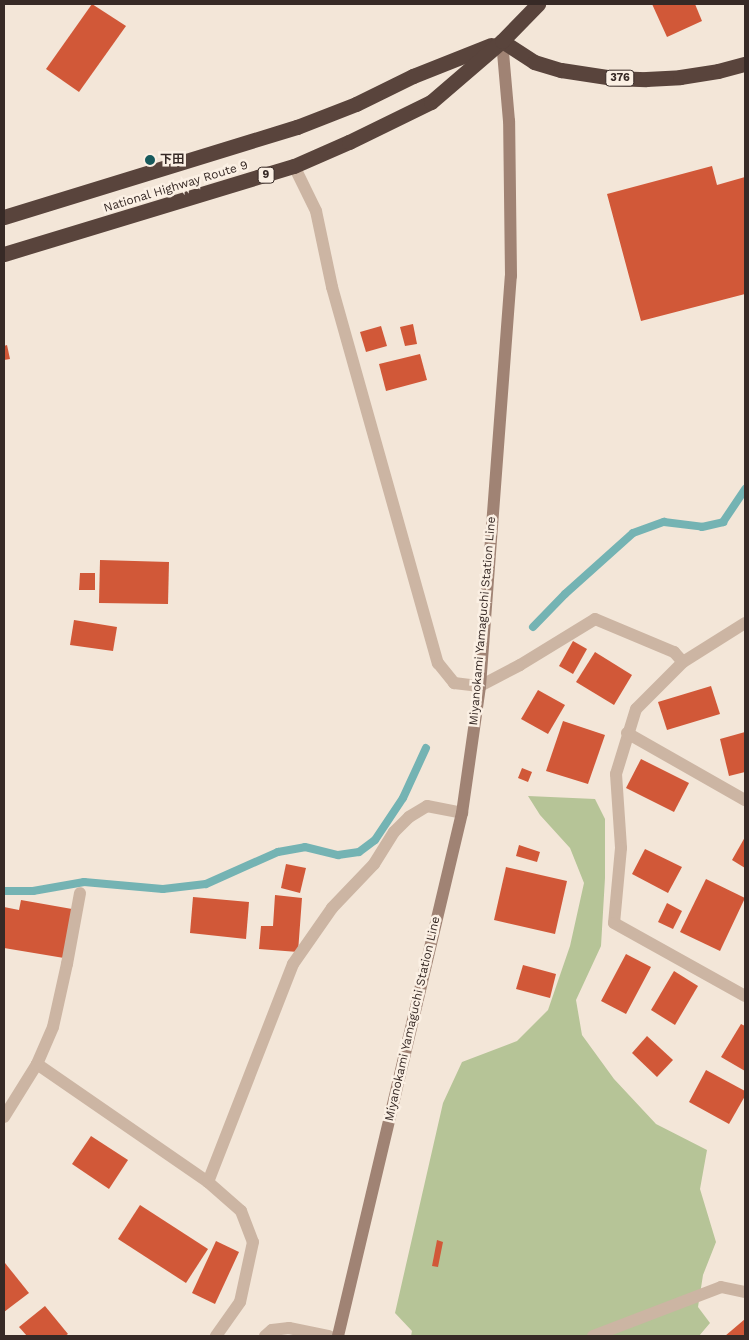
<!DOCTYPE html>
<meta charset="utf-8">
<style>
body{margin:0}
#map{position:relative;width:749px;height:1340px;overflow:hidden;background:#f3e6d8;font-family:"Work Sans","Noto Sans JP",sans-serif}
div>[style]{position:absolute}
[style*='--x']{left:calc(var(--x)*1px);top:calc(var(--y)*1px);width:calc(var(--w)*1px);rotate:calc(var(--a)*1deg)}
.green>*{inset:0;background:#b6c497}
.stream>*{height:8px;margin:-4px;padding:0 4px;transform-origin:4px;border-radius:4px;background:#74b3b3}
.building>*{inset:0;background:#d15838}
.street>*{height:12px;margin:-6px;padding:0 6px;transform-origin:6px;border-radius:6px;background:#ccb5a3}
.secondary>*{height:12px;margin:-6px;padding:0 6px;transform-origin:6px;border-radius:6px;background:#a08374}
.highway>*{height:15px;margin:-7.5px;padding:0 7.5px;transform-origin:7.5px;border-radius:7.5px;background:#59443c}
.dots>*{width:14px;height:14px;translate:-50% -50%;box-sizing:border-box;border:2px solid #fbf0e4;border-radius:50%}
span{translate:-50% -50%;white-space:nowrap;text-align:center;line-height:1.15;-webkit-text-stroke:5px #fbf0e4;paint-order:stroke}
.shield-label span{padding:1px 4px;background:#fbf0e4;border:1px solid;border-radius:4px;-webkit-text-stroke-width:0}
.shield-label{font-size:11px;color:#372a26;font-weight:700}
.poi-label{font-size:12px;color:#372a26;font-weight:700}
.left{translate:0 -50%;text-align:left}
.street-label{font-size:12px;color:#372a26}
.frame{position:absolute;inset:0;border:5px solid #372a26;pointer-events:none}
</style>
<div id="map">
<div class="green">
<div style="clip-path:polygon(528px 796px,595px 799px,605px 819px,605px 878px,601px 946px,576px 1000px,582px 1035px,614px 1079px,656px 1124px,707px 1150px,700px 1189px,716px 1242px,703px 1275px,698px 1307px,710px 1323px,699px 1336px,411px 1336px,412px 1331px,395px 1313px,443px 1103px,462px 1062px,517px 1041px,548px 1010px,570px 946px,584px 883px,570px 848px,540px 815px)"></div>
</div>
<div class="stream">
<div style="--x:533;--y:627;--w:46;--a:-45.9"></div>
<div style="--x:565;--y:594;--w:91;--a:-41.9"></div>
<div style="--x:633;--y:533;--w:33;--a:-20"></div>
<div style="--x:664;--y:522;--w:38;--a:7"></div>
<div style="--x:702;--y:527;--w:22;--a:-13"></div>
<div style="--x:723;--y:522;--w:40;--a:-56"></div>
<div style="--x:4;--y:891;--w:29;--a:0"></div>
<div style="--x:33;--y:891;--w:52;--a:-10"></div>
<div style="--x:84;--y:882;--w:79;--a:5.1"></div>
<div style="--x:163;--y:889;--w:43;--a:-6.6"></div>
<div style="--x:206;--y:884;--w:79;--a:-24"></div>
<div style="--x:278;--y:852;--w:27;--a:-10"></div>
<div style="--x:305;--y:847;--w:34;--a:14"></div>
<div style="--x:338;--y:855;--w:21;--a:-8"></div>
<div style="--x:359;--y:852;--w:20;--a:-37"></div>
<div style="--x:375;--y:840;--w:50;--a:-56.3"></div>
<div style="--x:403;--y:798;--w:55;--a:-65.3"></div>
</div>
<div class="building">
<div style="clip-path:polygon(92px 4px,126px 26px,79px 92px,46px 69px)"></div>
<div style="clip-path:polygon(652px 4px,695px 4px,702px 21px,667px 37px)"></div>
<div style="clip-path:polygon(712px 166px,717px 185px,745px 177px,745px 294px,641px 321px,607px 194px)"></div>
<div style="clip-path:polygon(413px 324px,417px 344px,405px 346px,400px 327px)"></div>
<div style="clip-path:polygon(381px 326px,387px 346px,366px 352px,360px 332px)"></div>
<div style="clip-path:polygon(7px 345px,10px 359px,4px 360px,4px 346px)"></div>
<div style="clip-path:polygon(420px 354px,427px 380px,386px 391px,379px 364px)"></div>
<div style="clip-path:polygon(100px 560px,169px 562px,168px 604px,99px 603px)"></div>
<div style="clip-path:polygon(80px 573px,95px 573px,95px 590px,79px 590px)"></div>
<div style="clip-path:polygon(74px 620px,117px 627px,113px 651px,70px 645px)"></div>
<div style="clip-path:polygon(573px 641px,587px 649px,573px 674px,559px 666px)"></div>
<div style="clip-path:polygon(595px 652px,632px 675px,614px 705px,576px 682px)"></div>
<div style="clip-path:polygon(711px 686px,720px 714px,667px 730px,658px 702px)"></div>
<div style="clip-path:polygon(538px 690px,565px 705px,548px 734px,521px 719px)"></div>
<div style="clip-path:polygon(563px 721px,605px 735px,588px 784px,546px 771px)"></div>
<div style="clip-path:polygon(745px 732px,745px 772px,729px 776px,720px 739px)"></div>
<div style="clip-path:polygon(641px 759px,689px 783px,674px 812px,626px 788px)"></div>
<div style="clip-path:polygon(522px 768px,532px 772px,528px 782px,518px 778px)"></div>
<div style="clip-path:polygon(745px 837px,745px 868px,732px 860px)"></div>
<div style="clip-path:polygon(519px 845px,540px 852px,537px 862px,516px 856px)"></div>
<div style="clip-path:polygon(645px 849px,682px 867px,668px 893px,632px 874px)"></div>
<div style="clip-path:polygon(286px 864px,306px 868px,300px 893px,281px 888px)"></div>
<div style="clip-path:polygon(506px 867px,567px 881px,555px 934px,494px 920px)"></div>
<div style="clip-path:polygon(706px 879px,745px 898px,720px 951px,680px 932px)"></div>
<div style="clip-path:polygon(275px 895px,302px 898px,298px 952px,259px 949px,261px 926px,273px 926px)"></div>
<div style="clip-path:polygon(193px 897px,249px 902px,246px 939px,190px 933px)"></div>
<div style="clip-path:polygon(21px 900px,72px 909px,64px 958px,4px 948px,4px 907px,19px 910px)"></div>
<div style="clip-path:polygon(667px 903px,682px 911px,673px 929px,658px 922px)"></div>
<div style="clip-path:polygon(626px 954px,651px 967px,626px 1014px,601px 1001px)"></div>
<div style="clip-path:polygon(523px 965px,556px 974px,550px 998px,516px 989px)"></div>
<div style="clip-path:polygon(674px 971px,698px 986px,675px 1025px,651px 1010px)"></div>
<div style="clip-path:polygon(741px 1024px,745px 1026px,745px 1071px,721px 1057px)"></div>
<div style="clip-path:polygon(647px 1036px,673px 1060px,657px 1077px,632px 1053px)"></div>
<div style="clip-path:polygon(706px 1070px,745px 1091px,745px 1096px,729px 1124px,689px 1102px)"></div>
<div style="clip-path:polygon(91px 1136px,128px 1160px,109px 1189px,72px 1164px)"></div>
<div style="clip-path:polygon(140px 1205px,208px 1249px,186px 1283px,118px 1239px)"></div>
<div style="clip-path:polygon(437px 1240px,443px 1242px,438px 1267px,432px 1266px)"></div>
<div style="clip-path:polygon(216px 1241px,239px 1252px,215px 1304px,192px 1293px)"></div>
<div style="clip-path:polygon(5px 1263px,29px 1293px,4px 1312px,4px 1264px)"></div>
<div style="clip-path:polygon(45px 1306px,68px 1334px,65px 1336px,27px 1336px,19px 1327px)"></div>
<div style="clip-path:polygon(745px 1319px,745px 1336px,725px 1336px)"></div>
</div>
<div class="street">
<div style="--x:294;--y:166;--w:50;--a:63.9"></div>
<div style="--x:316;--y:211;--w:78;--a:78.1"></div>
<div style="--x:332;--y:287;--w:391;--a:74.3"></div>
<div style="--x:438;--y:663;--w:26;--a:51"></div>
<div style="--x:454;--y:683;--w:26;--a:7"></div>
<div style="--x:480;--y:686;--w:45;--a:-27.7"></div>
<div style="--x:520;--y:665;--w:88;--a:-31.5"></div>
<div style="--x:595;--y:619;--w:86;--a:22.7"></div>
<div style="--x:674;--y:652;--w:13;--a:48"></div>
<div style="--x:745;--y:623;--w:73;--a:147.8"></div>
<div style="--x:683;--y:662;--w:66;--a:135"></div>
<div style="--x:636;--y:709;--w:68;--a:107.1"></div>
<div style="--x:616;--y:774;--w:74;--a:86.1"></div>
<div style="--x:621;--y:848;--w:75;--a:95.3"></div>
<div style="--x:614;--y:923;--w:150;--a:29.1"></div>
<div style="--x:627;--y:733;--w:136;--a:29.6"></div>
<div style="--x:37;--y:1064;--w:208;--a:34.6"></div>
<div style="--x:208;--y:1182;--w:44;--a:41.3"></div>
<div style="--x:241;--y:1211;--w:33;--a:69"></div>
<div style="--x:253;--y:1242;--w:61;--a:102.2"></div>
<div style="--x:240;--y:1302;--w:42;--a:125.2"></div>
<div style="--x:4;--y:1117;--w:62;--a:-58.1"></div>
<div style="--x:37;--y:1064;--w:40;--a:-66.6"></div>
<div style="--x:53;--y:1027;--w:65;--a:-77.5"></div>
<div style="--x:67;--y:964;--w:72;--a:-79.6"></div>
<div style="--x:208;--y:1182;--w:234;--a:-68.7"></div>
<div style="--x:293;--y:964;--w:68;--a:-55.1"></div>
<div style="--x:332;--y:908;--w:61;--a:-46.3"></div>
<div style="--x:374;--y:864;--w:38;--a:-58"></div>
<div style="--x:394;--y:832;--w:21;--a:-45"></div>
<div style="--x:409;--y:817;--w:21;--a:-31"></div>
<div style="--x:427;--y:806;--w:36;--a:11"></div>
<div style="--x:265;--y:1336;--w:9;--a:-41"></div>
<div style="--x:272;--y:1330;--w:17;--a:-7"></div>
<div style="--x:289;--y:1328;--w:41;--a:11.3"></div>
<div style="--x:593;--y:1336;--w:137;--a:-20.9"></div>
<div style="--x:721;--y:1287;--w:25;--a:12"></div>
</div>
<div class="secondary">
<div style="--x:338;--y:1336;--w:537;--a:-76.66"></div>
<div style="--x:462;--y:813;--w:128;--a:-81.9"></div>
<div style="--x:480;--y:686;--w:411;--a:-85.7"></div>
<div style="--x:511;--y:276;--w:155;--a:-90.7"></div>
<div style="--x:509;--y:121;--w:80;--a:-95"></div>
</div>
<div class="highway">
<div style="--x:502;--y:41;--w:38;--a:33"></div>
<div style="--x:534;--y:62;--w:28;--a:17"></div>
<div style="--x:561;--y:70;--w:53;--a:8.7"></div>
<div style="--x:613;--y:78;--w:33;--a:2"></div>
<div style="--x:646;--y:79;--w:34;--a:-3"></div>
<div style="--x:680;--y:77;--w:38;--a:-9"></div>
<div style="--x:718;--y:71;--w:28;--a:-15"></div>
<div style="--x:4;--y:217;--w:307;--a:-17.1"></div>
<div style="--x:297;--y:127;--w:63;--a:-21.3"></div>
<div style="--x:356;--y:104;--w:64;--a:-26.2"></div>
<div style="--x:413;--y:76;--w:84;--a:-21.7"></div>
<div style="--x:4;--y:254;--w:303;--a:-16.9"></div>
<div style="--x:294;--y:166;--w:60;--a:-23.6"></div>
<div style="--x:349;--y:142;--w:91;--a:-26"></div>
<div style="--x:431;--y:102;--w:94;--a:-40.7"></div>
<div style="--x:502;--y:41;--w:52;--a:-45.8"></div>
</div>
<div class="dots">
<div style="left:150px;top:160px;background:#175a5c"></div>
</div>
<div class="shield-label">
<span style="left:620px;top:78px">376</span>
<span style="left:266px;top:175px">9</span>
</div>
<div class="poi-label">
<span class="left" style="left:160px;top:160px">下田</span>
</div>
<div class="street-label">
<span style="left:176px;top:187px;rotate:-17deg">National Highway Route 9</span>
<span style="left:483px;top:621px;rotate:-85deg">Miyanokami Yamaguchi Station Line</span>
<span style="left:413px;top:1019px;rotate:-77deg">Miyanokami Yamaguchi Station Line</span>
</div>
<div class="frame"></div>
</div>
